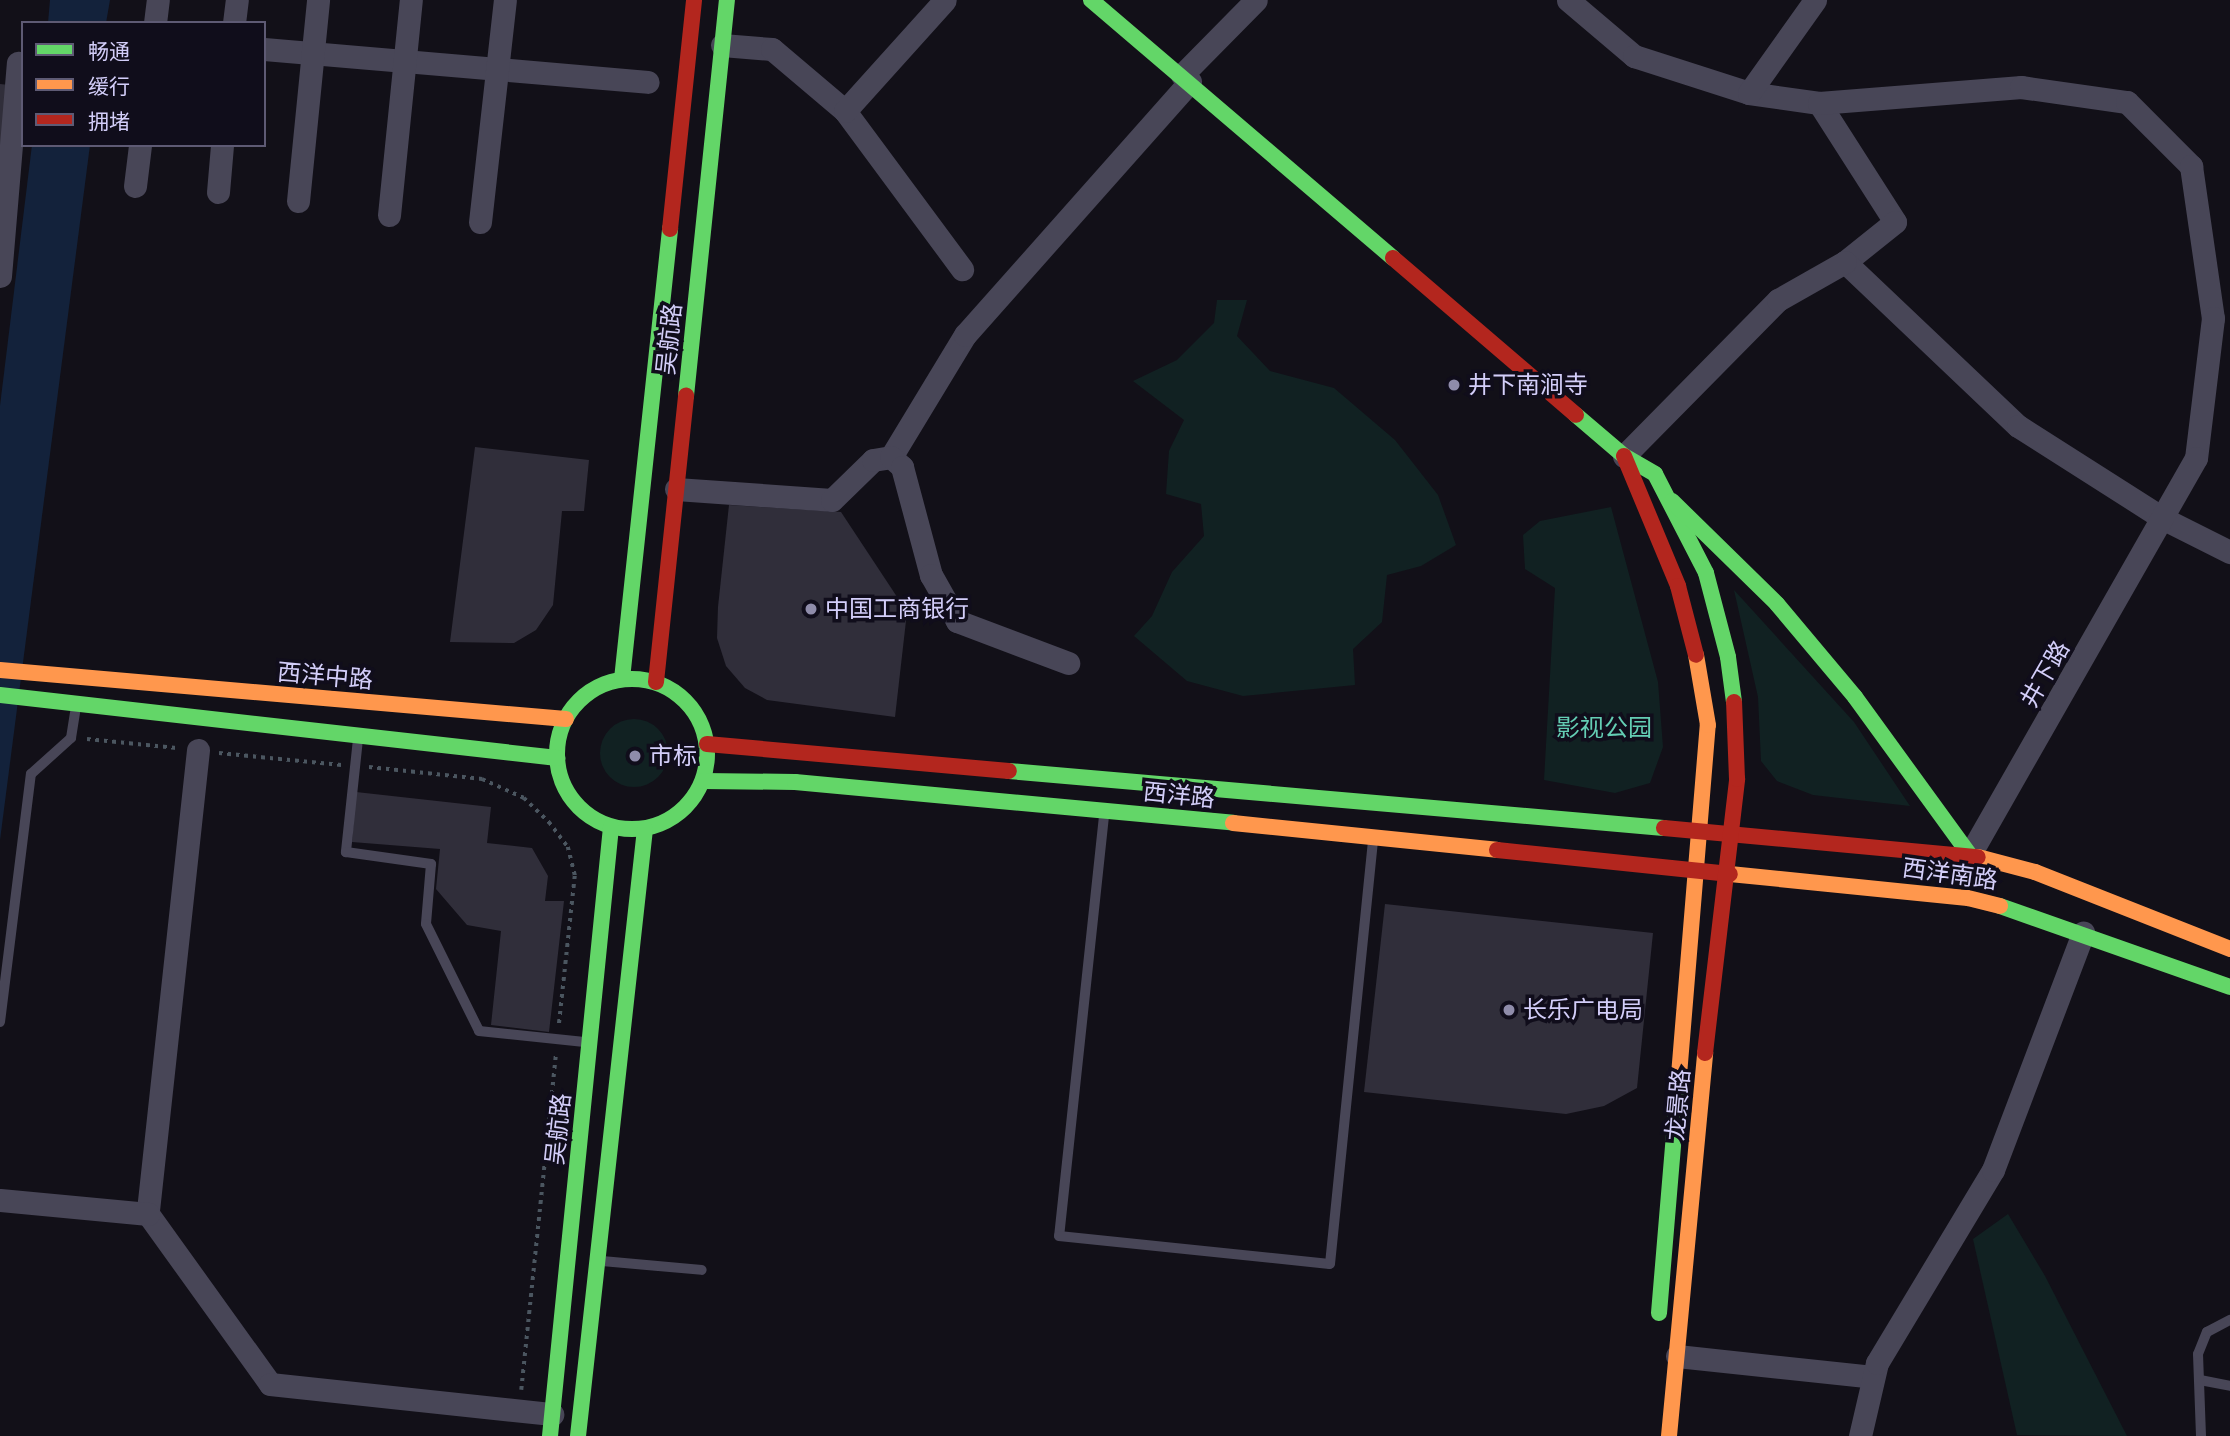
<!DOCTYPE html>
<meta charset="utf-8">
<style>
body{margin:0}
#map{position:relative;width:2230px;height:1436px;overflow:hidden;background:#121018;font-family:Mulish,"Noto Sans SC",sans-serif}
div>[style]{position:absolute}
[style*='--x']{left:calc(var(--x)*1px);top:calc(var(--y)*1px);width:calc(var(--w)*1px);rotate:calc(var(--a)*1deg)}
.green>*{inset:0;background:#112122}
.round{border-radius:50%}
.water>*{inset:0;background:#13223b}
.building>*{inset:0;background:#302e3a}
.path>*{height:3.5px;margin-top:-1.75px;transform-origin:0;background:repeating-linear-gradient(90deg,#4b5660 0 3.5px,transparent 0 8.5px)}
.lane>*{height:10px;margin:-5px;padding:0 5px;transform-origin:5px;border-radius:5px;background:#484657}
.street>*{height:23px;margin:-11.5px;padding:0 11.5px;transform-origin:11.5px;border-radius:11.5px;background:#484657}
.fast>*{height:16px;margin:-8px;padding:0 8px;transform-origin:8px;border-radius:8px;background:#63d668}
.fast>.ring{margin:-8px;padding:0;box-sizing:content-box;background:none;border:16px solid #63d668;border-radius:50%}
.slow>*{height:16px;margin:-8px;padding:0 8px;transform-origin:8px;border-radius:8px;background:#ff974d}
.jam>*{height:16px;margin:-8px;padding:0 8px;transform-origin:8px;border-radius:8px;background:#b3261e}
.dots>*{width:19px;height:19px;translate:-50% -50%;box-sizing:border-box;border:4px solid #100d1b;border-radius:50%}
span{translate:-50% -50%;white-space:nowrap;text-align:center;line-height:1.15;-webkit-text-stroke:7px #100d1b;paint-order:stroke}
.street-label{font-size:24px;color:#d3cef9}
.poi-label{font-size:24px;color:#d3cef9}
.left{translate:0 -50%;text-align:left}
.park-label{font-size:24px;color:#64ceb4}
.legend{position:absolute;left:21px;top:21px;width:245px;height:126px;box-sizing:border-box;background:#100d1b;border:2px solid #5e5a74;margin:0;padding:9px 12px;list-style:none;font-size:21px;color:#d3cef9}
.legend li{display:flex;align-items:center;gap:14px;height:35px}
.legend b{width:35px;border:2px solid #5e5a74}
</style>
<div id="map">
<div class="green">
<div style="clip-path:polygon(1217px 300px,1247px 300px,1237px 336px,1270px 371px,1334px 388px,1395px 440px,1438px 495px,1456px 545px,1421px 566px,1387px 575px,1382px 622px,1353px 649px,1355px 685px,1243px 696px,1187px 681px,1134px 636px,1152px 616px,1172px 572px,1204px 536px,1201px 504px,1166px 494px,1169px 451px,1184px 420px,1133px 381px,1177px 360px,1214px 323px)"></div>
<div style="clip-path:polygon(1611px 507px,1658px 682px,1663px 747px,1650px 783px,1615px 793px,1544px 780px,1555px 588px,1525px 569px,1523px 535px,1540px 521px)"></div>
<div style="clip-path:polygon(1734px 590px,1854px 722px,1910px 806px,1813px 795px,1777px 781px,1761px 761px,1758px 697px)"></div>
<div class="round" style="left:600px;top:719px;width:68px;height:68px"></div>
<div style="clip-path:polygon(2008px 1214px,2045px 1276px,2127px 1436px,2017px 1435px,1973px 1239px)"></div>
</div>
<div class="water">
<div style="clip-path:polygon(50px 0,110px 0,106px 23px,48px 23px)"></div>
<div style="clip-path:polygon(32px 145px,90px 145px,0 840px,0 406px)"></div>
</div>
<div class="building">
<div style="clip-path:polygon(0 84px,9px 85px,0 159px)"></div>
<div style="clip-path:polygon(475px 447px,589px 460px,584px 511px,562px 511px,553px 605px,536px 630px,514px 643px,450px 642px)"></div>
<div style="clip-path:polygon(729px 505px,841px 512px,907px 612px,895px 717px,767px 700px,745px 688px,726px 666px,717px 638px,718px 607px)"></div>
<div style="clip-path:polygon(356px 792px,491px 807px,487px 843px,532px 848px,548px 876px,545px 901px,564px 901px,549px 1032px,491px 1025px,501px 931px,467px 925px,436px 889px,440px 849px,352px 842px)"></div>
<div style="clip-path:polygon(1385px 904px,1653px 933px,1637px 1088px,1604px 1106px,1566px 1114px,1364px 1092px)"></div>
</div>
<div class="path">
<div style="--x:87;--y:739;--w:90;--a:5.7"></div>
<div style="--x:219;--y:753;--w:123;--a:5.6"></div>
<div style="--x:369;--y:767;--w:114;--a:6.1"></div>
<div style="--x:482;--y:779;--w:46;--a:24.3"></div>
<div style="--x:524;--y:798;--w:35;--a:44"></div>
<div style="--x:549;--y:822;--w:31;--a:53"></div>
<div style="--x:568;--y:847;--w:30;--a:76"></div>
<div style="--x:575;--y:876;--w:150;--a:96.1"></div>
<div style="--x:521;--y:1390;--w:339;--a:-84.1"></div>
</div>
<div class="lane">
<div style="--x:358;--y:739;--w:114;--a:96.1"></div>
<div style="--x:346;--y:852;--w:86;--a:8"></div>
<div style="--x:431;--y:864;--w:60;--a:94.8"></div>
<div style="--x:426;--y:924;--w:119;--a:63.6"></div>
<div style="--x:479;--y:1031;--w:106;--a:6"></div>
<div style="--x:1104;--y:816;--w:422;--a:96.1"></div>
<div style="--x:1059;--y:1236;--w:272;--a:5.9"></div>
<div style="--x:1330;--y:1264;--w:423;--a:-84.2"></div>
<div style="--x:0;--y:1022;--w:250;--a:-82.9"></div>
<div style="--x:31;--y:774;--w:54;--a:-42"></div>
<div style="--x:71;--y:738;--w:32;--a:-81"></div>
<div style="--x:602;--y:1261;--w:100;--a:5.1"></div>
<div style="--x:2200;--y:1380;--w:31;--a:11"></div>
<div style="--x:2201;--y:1436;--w:82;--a:-92.1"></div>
<div style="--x:2198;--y:1354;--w:24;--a:-68"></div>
<div style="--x:2207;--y:1332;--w:26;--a:-28"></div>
</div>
<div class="street">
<div style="--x:1568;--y:0;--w:87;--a:40.3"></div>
<div style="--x:1634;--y:56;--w:121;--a:17.8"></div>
<div style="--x:1749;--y:93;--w:71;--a:8.1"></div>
<div style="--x:1819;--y:103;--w:141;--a:57.4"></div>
<div style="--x:1895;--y:222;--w:64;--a:141.3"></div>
<div style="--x:1845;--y:262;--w:238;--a:43.5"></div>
<div style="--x:2018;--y:426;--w:173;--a:32.5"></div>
<div style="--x:2164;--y:519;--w:74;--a:26.6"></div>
<div style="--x:155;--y:23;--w:23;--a:-83"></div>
<div style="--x:234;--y:23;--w:23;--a:-83"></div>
<div style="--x:722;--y:45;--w:50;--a:4.6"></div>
<div style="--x:772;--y:49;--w:96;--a:40.3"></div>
<div style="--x:845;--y:111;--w:197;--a:53.5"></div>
<div style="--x:264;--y:49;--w:385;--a:4.9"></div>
<div style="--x:1182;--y:75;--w:105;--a:-45.4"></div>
<div style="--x:1749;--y:93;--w:114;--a:-54.6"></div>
<div style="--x:1819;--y:103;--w:203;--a:-4.5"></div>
<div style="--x:2021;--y:87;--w:107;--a:8.1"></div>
<div style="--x:2127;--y:102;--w:91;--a:45"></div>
<div style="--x:2191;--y:166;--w:154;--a:81.8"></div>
<div style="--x:2213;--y:318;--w:141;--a:96.9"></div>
<div style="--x:2196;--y:458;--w:457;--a:119.7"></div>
<div style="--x:845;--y:111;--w:149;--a:-48"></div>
<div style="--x:135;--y:186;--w:41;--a:-83"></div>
<div style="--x:218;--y:192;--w:47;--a:-85.1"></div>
<div style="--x:298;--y:201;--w:202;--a:-84.3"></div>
<div style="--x:389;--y:215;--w:216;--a:-84.2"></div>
<div style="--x:480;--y:222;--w:223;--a:-83.6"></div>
<div style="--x:0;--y:276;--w:214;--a:-85.2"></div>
<div style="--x:1624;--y:456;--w:219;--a:-45.4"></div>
<div style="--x:1778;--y:300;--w:77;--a:-29.6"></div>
<div style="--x:891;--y:457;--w:143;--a:-58.8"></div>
<div style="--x:965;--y:335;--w:339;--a:-48.4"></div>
<div style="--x:676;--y:489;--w:156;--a:4"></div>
<div style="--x:832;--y:500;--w:57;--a:-44.3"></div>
<div style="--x:873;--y:460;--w:18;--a:-9"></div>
<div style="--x:891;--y:457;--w:15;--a:42"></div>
<div style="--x:902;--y:467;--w:112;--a:75"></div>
<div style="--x:931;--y:575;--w:53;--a:60.5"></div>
<div style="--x:957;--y:621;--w:119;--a:20.7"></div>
<div style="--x:198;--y:750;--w:467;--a:96.2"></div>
<div style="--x:148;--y:1214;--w:209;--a:54.3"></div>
<div style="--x:270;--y:1384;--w:284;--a:6.1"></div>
<div style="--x:0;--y:1200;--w:149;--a:5.4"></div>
<div style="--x:1677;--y:1356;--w:197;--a:6.1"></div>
<div style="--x:1860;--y:1436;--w:75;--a:-76.9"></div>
<div style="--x:1877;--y:1363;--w:225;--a:-59"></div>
<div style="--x:1993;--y:1170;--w:254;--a:-69.2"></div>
</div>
<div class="fast">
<div style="--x:1091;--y:0;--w:397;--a:40.5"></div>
<div style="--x:686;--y:396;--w:398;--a:-84.1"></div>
<div style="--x:1576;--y:415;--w:63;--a:40.5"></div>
<div style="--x:1624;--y:456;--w:36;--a:30"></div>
<div style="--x:1655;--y:474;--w:111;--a:62.7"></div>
<div style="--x:1706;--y:573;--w:87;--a:75.3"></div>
<div style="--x:1728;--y:657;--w:45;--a:82.4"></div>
<div style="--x:1672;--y:501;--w:147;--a:44.4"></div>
<div style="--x:1777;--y:604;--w:121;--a:50"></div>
<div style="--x:1855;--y:697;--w:195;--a:54"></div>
<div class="ring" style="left:557px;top:679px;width:134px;height:134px"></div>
<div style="--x:622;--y:679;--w:453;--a:-83.9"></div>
<div style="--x:0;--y:695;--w:561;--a:6.45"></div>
<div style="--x:1009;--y:771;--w:657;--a:4.97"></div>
<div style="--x:703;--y:781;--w:92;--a:0.6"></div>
<div style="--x:795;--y:782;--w:440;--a:5.3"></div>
<div style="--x:2000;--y:906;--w:244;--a:19.4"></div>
<div style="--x:1659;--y:1313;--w:239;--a:-85.2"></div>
<div style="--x:550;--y:1436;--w:612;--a:-84.28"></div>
<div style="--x:578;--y:1436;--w:611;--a:-83.7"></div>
</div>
<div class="slow">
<div style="--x:0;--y:670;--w:568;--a:4.95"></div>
<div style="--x:1233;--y:823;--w:265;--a:5.8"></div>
<div style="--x:1978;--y:857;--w:59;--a:14.7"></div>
<div style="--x:2035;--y:872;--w:210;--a:21.5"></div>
<div style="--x:1730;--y:874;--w:239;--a:5.8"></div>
<div style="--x:1968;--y:898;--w:33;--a:14"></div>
<div style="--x:1679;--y:1075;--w:351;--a:-85.3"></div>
<div style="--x:1708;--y:725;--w:71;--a:-99.7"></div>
<div style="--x:1669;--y:1436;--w:385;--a:-84.6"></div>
</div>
<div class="jam">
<div style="--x:670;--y:229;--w:230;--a:-84"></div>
<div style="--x:1393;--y:258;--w:241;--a:40.6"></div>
<div style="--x:1624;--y:456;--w:141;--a:67.4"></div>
<div style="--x:1678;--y:586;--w:71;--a:75.4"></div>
<div style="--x:656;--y:682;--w:288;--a:-84"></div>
<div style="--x:707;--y:744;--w:303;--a:5.1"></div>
<div style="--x:1664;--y:828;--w:315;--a:5.3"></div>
<div style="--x:1497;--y:850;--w:234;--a:5.9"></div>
<div style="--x:1705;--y:1053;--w:276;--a:-83.3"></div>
<div style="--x:1737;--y:779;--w:77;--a:-92.2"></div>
</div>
<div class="dots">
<div style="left:1454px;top:385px;background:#8f8caa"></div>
<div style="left:811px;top:609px;background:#8f8caa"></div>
<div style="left:635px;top:756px;background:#8f8caa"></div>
<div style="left:1509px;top:1010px;background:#8f8caa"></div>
</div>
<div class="street-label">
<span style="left:669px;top:339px;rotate:-84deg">吴航路</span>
<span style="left:2045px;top:674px;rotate:-60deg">井下路</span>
<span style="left:325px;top:676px;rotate:5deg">西洋中路</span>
<span style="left:1179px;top:795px;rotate:6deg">西洋路</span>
<span style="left:1950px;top:874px;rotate:8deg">西洋南路</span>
<span style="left:1678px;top:1105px;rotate:-85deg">龙景路</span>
<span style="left:558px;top:1129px;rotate:-84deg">吴航路</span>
</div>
<div class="poi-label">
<span class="left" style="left:1468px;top:385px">井下南涧寺</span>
<span class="left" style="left:825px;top:609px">中国工商银行</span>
<span class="left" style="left:649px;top:756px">市标</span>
<span class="left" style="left:1523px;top:1010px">长乐广电局</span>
</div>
<div class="park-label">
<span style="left:1604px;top:728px">影视公园</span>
</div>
<ul class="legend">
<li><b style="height:9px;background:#63d668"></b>畅通</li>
<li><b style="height:9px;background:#ff974d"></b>缓行</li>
<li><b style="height:9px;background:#b3261e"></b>拥堵</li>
</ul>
</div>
